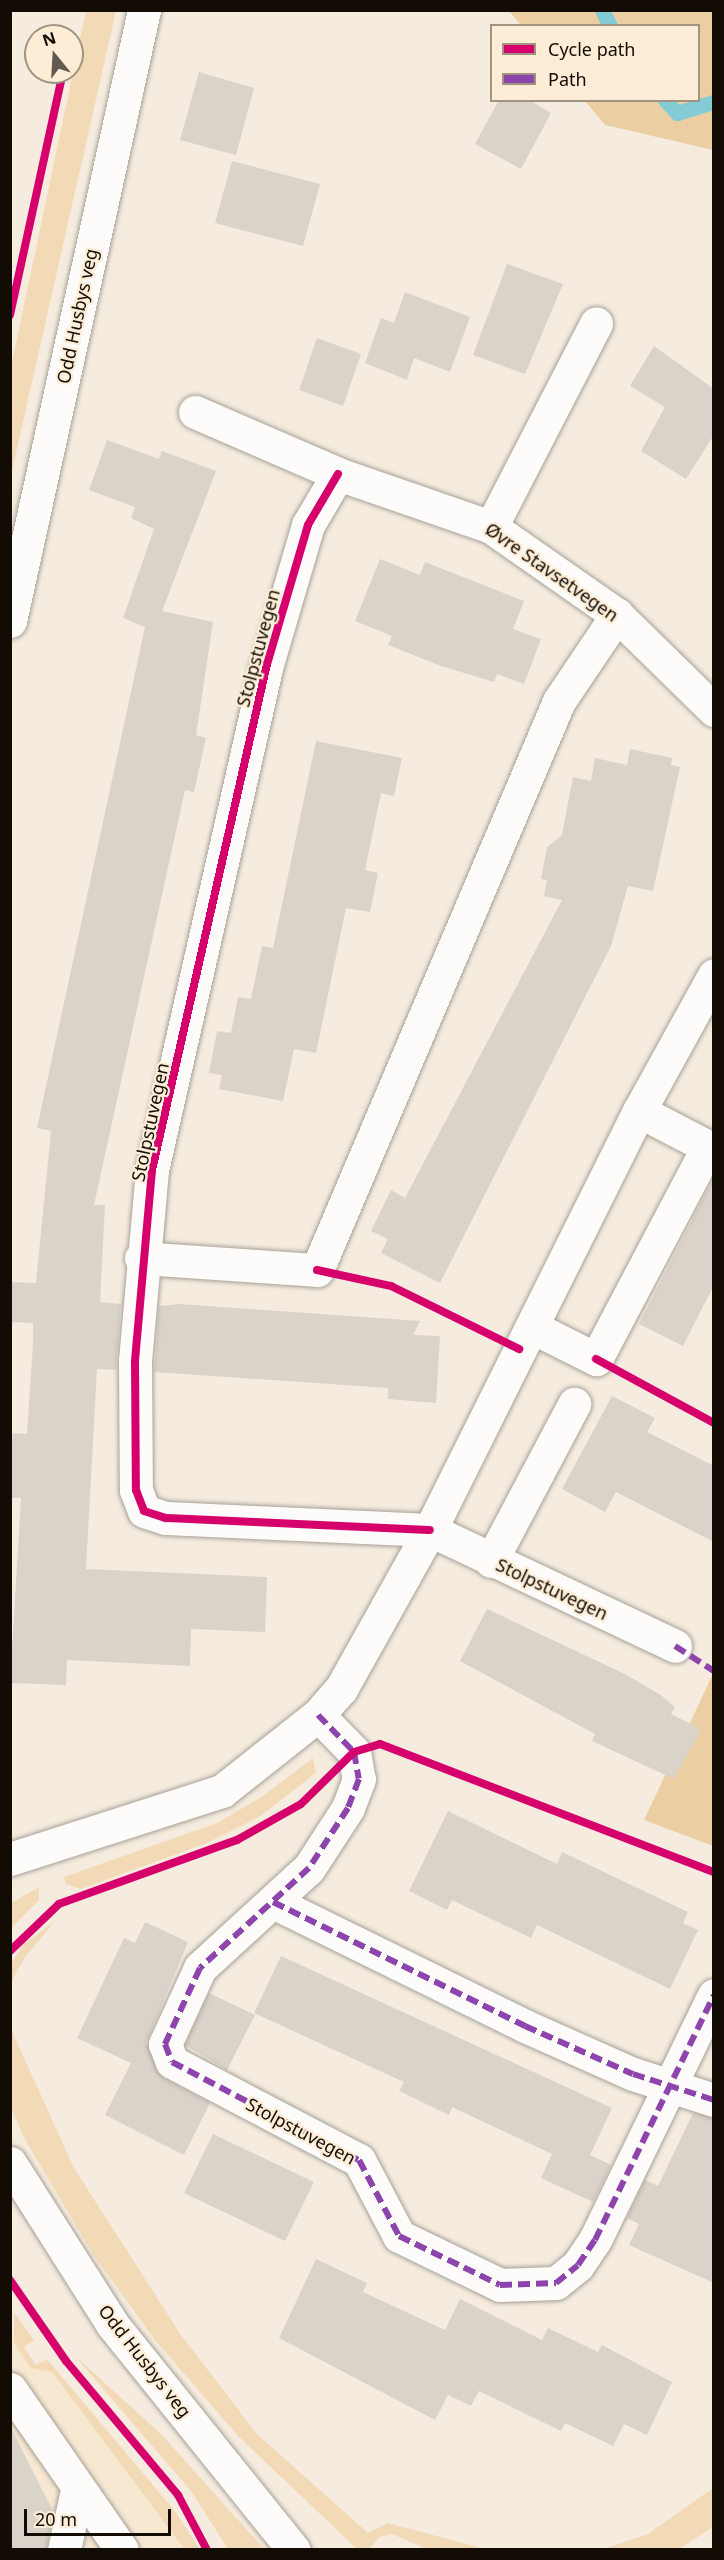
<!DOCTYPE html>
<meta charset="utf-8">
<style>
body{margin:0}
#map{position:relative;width:724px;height:2560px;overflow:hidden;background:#f5ecdf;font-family:"Noto Sans",sans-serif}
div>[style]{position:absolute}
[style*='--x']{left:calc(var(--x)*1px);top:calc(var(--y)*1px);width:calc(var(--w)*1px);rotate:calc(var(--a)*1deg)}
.built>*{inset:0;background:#f7e8d1}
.green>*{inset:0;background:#f2dab7}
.forest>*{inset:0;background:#eccea3}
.stream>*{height:15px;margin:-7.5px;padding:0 7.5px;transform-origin:7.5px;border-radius:7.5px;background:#83cbd5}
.building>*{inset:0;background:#dad3c9}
.roads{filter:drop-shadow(0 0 2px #a7a197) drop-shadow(0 0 2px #a7a197)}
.minor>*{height:33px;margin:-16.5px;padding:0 16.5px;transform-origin:16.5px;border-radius:16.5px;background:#fefcfa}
.quiet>*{height:6px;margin-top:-3px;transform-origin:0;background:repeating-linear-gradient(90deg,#8e44ad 0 12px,transparent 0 18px)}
.cycleway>*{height:8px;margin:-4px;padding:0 4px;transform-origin:4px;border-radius:4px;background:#d6006c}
span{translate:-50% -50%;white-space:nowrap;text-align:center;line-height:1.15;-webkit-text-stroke:4.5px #feedd6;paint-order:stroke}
.street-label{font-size:18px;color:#120c05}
.frame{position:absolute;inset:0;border:12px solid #120c05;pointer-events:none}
.legend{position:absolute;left:490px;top:24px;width:210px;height:78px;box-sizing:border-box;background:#feedd6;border:2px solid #a09382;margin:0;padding:8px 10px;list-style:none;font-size:18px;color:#120c05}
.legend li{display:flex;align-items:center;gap:12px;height:30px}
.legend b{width:30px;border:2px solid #a09382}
.north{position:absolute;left:24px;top:24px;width:60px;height:60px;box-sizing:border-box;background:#feedd6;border:2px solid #a09382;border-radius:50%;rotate:342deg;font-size:16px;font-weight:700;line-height:24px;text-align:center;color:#120c05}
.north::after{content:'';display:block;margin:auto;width:21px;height:27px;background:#615a51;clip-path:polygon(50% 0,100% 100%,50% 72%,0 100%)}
.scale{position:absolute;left:24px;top:2509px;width:147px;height:27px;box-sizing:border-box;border:3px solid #120c05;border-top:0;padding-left:8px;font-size:18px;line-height:21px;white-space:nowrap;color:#120c05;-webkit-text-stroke:4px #feedd6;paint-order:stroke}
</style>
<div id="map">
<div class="built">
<div style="clip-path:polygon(10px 2306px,14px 2343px,31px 2368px,52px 2372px,184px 2549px,11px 2549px)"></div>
</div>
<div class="green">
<div style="clip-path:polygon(86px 11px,116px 11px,11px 475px,11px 367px)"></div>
<div style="clip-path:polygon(313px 1758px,316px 1773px,259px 1817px,207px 1843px,81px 1889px,66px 1884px,64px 1877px,217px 1823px,263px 1796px)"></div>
<div style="clip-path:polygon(39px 1887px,39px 1900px,11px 1928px,11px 1903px)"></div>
<div style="clip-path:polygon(55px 1921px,25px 1957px,11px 1982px,11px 1963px,24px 1944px)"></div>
<div style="clip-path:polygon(10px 2027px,74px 2168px,181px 2335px,257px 2434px,368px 2533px,388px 2523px,485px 2549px,427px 2549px,392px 2534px,380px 2537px,369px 2549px,357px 2549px,238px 2436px,155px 2340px,93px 2254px,27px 2143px,11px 2109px)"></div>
<div style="clip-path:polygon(14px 2312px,34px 2340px,24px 2347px,36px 2365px,47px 2359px,174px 2510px,200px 2549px,184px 2549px,52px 2372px,31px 2368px,14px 2343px)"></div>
<div style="clip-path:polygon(74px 2355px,162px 2435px,264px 2549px,228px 2549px,191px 2491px)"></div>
<div style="clip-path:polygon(713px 2488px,713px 2527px,679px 2549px,603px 2549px,648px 2534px)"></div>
</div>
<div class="forest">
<div style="clip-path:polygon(509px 11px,713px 11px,713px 150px,605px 125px,585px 101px,698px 100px,698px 26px,521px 25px)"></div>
<div style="clip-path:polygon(713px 1674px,713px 1846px,644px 1820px)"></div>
</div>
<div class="stream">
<div style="--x:602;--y:10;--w:18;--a:63"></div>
<div style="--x:665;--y:100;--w:18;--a:47"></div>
<div style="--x:677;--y:113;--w:39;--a:-17"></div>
</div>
<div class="building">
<div style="clip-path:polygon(199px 72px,254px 88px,236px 155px,180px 140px)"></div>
<div style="clip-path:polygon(499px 100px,529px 100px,551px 113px,521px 169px,475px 144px)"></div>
<div style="clip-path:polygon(232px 161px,320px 184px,303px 246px,215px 223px)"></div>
<div style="clip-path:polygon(507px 264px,563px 284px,525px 374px,473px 355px)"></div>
<div style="clip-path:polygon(405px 292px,470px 317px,450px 372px,414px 358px,407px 380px,365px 363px,381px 318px,394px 323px)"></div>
<div style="clip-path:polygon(317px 338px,361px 354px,343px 406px,299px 390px)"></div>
<div style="clip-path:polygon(654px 346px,714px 389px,714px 435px,686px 479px,641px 451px,665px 407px,630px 386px)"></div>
<div style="clip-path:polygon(107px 440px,159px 459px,162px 451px,216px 471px,162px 611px,213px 622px,196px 735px,206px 738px,194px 792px,185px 790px,94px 1205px,105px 1205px,100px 1302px,121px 1304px,116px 1370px,97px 1369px,86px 1569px,267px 1577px,265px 1632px,191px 1629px,190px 1666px,67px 1660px,66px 1685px,10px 1683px,21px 1498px,10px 1498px,10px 1451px,13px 1433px,27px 1434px,33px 1344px,33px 1323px,10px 1322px,10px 1282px,36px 1283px,51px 1131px,37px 1128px,145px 627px,123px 618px,154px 529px,131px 518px,135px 507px,89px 490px)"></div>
<div style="clip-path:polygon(380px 559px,420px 575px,425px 562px,524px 601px,513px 629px,541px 639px,524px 684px,497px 674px,494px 682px,441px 666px,388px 645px,392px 636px,355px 621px)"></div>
<div style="clip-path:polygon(316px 741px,402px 758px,394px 796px,381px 793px,365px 870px,378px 873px,370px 912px,346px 908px,316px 1053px,294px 1049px,283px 1101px,219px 1089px,222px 1075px,209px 1073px,217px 1031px,231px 1033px,238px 997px,251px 999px,262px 946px,273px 948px)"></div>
<div style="clip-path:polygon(630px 749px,672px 758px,671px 765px,680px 767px,653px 891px,628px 886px,611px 946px,440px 1283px,381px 1253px,388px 1239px,371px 1231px,391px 1190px,405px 1198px,562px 900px,544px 896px,547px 880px,541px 879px,547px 847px,562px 835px,573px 777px,591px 781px,595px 758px,627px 765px)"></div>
<div style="clip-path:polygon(714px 1177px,714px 1285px,683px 1346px,639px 1324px)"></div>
<div style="clip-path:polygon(179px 1304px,420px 1321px,413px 1335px,440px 1336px,436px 1403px,388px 1399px,388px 1388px,154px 1372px,159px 1306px)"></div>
<div style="clip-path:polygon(612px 1396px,655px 1418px,647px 1432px,714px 1466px,714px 1542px,616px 1492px,605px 1512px,562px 1489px)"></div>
<div style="clip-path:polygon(487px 1609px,627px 1675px,662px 1696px,675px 1707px,671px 1714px,701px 1729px,674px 1779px,592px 1741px,595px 1734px,460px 1661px)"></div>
<div style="clip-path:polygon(448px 1811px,557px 1864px,562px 1852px,688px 1912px,683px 1923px,698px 1930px,670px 1989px,537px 1925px,531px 1938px,452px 1900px,447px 1910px,409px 1891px)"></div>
<div style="clip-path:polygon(145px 1922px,188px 1942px,146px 2043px,163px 2078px,210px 2103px,184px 2155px,105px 2115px,131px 2063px,77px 2038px,124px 1938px,135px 1943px)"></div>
<div style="clip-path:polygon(281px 1956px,612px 2108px,590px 2155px,611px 2165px,593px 2202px,541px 2178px,552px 2154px,452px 2107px,449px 2115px,399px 2091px,404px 2082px,254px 2013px)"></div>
<div style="clip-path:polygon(209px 1993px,255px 2015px,227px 2070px,185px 2045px)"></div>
<div style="clip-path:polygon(693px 2113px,714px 2118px,714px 2283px,629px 2245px,639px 2224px,627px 2218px,645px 2180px,658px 2186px)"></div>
<div style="clip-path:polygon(213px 2134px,314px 2182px,285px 2241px,184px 2193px)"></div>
<div style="clip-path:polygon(316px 2259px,367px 2283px,363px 2292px,445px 2330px,460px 2299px,542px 2340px,548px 2328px,598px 2352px,602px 2345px,672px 2382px,647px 2435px,624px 2424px,613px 2446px,565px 2423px,561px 2431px,479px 2391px,471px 2406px,448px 2395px,435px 2420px,279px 2338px)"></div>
<div style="clip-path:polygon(10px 2426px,53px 2511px,46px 2550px,10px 2550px)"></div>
</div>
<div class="roads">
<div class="minor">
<div style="--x:195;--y:412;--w:156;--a:23.4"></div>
<div style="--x:338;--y:474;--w:162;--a:19.1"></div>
<div style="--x:491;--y:527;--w:154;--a:34.9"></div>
<div style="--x:617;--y:615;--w:136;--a:44.4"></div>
<div style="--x:338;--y:474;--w:59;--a:120.5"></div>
<div style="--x:308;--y:525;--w:145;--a:106.4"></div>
<div style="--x:267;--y:664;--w:519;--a:102.8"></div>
<div style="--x:152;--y:1170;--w:193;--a:95.1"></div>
<div style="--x:135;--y:1362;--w:128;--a:89.6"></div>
<div style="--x:136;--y:1490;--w:22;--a:69"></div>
<div style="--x:144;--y:1511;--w:23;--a:18"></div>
<div style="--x:166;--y:1518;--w:264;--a:2.6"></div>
<div style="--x:430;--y:1530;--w:271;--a:25.3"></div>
<div style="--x:491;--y:527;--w:229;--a:-62.7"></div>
<div style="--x:10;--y:621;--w:626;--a:-77.63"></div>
<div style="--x:639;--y:1111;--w:85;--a:27.5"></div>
<div style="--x:141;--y:1258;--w:176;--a:3.9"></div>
<div style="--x:317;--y:1270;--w:618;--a:-66.96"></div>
<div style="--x:559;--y:701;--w:104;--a:-56"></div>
<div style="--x:532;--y:1327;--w:72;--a:26.6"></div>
<div style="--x:596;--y:1359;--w:240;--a:-62.2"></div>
<div style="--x:491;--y:1561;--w:178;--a:-62.1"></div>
<div style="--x:318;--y:1715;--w:52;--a:45.8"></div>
<div style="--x:354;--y:1752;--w:27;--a:80"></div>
<div style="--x:359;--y:1779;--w:31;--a:111"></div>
<div style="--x:348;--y:1808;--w:72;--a:123"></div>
<div style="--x:309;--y:1868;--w:148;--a:137.5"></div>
<div style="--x:200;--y:1968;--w:84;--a:114.7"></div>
<div style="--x:165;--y:2044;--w:19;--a:69"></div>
<div style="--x:172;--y:2062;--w:211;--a:27.7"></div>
<div style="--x:359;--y:2160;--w:86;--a:62.2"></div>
<div style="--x:399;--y:2236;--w:112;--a:25.9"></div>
<div style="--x:500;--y:2285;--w:56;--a:-2"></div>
<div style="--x:556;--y:2283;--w:28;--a:-39"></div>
<div style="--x:578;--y:2265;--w:30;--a:-56"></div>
<div style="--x:595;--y:2240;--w:272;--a:-64.1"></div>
<div style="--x:10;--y:1859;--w:223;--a:-17.8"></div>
<div style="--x:222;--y:1791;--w:122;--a:-38.4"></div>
<div style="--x:318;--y:1715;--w:35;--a:-49"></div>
<div style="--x:341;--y:1689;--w:182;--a:-60.8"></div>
<div style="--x:430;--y:1530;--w:468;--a:-63.5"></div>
<div style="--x:639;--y:1111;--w:155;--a:-61.1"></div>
<div style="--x:273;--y:1902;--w:281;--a:26.2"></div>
<div style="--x:525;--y:2026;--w:118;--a:24"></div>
<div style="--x:633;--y:2074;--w:85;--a:17.8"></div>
<div style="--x:10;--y:2163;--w:191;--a:57.6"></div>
<div style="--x:112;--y:2324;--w:290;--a:51.2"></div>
<div style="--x:10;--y:2389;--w:196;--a:55.2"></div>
<div style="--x:64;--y:2550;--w:61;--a:-77.8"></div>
</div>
</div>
<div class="quiet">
<div style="--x:675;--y:1646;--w:46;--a:32.7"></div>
<div style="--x:318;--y:1715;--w:52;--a:45.8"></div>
<div style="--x:354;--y:1752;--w:27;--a:80"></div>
<div style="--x:359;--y:1779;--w:31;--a:111"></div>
<div style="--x:348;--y:1808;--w:72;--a:123"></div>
<div style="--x:309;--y:1868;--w:148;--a:137.5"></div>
<div style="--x:200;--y:1968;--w:84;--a:114.7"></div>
<div style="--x:165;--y:2044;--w:19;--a:69"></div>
<div style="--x:172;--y:2062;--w:211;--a:27.7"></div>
<div style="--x:359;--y:2160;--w:86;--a:62.2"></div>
<div style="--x:399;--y:2236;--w:112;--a:25.9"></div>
<div style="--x:500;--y:2285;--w:56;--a:-2"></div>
<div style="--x:556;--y:2283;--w:28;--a:-39"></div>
<div style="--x:578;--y:2265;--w:30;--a:-56"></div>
<div style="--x:595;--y:2240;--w:272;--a:-64.1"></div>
<div style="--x:273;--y:1902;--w:281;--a:26.2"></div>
<div style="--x:525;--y:2026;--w:118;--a:24"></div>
<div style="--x:633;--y:2074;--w:85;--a:17.8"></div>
</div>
<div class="cycleway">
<div style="--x:10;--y:315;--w:249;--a:-77.7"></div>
<div style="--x:338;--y:474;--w:59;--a:120.5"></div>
<div style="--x:308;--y:525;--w:145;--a:106.4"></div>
<div style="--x:267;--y:664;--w:519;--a:102.8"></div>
<div style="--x:152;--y:1170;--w:193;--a:95.1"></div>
<div style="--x:135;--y:1362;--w:128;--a:89.6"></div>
<div style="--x:136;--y:1490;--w:22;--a:69"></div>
<div style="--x:144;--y:1511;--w:23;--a:18"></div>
<div style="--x:166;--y:1518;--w:264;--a:2.6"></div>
<div style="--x:317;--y:1270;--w:76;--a:12.2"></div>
<div style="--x:391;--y:1286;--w:143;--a:26.2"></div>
<div style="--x:596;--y:1359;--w:134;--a:28.5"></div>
<div style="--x:10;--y:1951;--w:68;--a:-43.8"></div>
<div style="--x:59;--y:1904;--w:189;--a:-19.8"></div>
<div style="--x:237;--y:1840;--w:73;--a:-29.4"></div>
<div style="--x:301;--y:1804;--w:74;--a:-44.5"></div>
<div style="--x:354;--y:1752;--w:27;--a:-17"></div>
<div style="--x:380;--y:1744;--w:358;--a:21"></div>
<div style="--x:10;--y:2280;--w:98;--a:55.3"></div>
<div style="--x:66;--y:2361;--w:175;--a:50.1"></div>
<div style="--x:178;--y:2495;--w:62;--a:62.2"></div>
</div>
<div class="street-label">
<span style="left:77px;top:316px;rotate:-78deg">Odd Husbys veg</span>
<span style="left:552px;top:572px;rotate:35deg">Øvre Stavsetvegen</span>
<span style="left:258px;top:648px;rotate:-75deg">Stolpstuvegen</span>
<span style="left:150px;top:1122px;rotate:-78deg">Stolpstuvegen</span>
<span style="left:552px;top:1589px;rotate:25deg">Stolpstuvegen</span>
<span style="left:301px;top:2131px;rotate:28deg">Stolpstuvegen</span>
<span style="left:145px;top:2361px;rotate:52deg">Odd Husbys veg</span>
</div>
<div class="frame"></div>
<ul class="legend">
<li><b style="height:8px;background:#d6006c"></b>Cycle path</li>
<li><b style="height:8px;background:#8e44ad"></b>Path</li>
</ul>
<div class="north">N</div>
<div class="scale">20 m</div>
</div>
